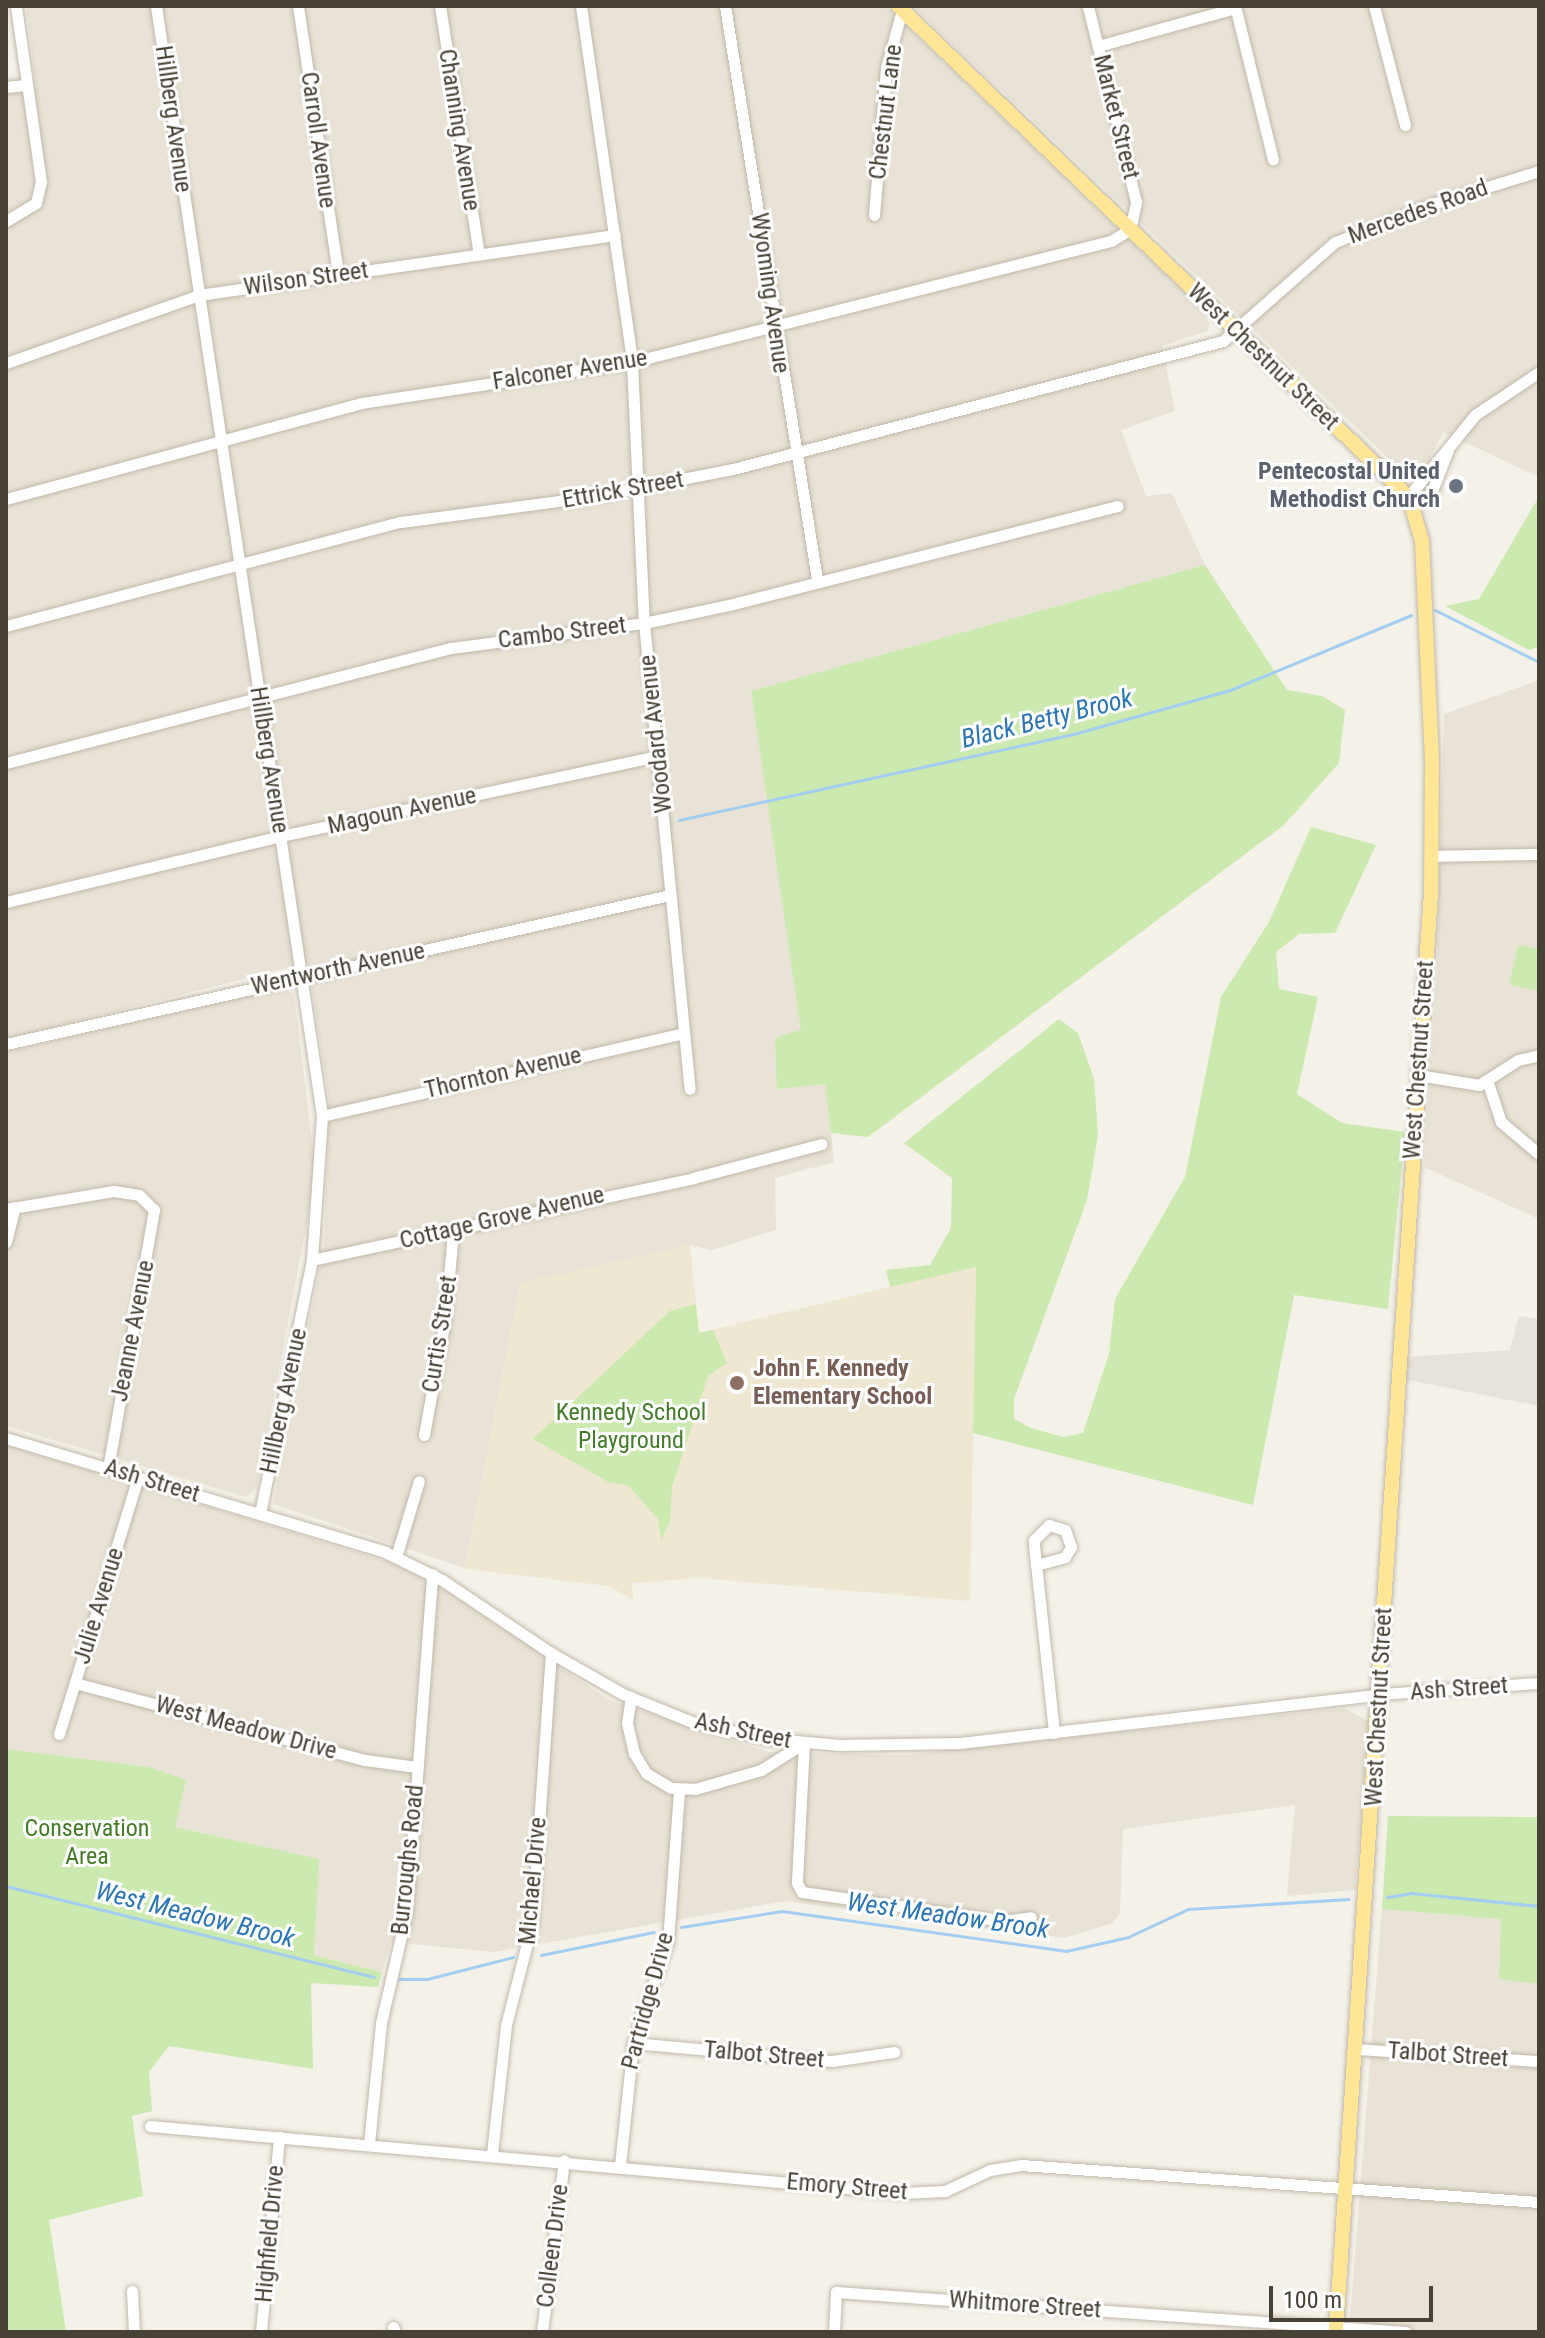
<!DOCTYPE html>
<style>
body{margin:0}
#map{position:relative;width:1545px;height:2338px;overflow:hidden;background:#f4f1e8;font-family:"Roboto Condensed",sans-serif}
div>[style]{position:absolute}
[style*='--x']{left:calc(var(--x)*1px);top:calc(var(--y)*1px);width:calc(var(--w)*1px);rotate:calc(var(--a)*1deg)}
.residential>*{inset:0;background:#e8e3d6}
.industrial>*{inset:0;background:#e7e2dc}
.education>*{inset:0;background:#eee7d1}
.green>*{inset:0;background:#cce9b0}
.stream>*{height:3px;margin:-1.5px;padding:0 1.5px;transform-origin:1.5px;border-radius:1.5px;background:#a3cef2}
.roads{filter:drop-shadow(0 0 2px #c0b9aa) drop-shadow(0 0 2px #c0b9aa)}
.minor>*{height:11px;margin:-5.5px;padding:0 5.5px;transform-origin:5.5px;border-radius:5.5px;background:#fff}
.major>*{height:14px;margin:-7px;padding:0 7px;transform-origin:7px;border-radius:7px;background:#ffe696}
.dots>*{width:22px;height:22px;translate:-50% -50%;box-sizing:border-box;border:4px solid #fff;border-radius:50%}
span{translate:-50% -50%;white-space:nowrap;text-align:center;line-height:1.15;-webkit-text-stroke:6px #fff;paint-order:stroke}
.street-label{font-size:24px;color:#484236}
.worship-label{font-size:24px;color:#5b616d;font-weight:700}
.right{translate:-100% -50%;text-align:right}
.education-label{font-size:24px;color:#785e54;font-weight:700}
.left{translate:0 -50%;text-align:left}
.park-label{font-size:24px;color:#437b27}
.water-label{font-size:26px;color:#2c76b7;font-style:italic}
.frame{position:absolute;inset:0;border:8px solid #484236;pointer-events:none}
.scale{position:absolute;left:1269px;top:2286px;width:164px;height:36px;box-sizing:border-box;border:4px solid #484236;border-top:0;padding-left:10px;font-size:24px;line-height:28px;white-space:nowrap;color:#484236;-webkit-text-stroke:6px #fff;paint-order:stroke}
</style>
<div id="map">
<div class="residential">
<div style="clip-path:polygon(26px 6px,885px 6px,1190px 298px,1210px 324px,1208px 331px,1162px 346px,1175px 411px,1121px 430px,1146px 496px,1172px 493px,1205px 565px,751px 691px,802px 1031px,778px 1089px,826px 1084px,834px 1162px,775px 1178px,776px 1230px,711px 1250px,690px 1245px,520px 1284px,465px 1568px,273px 1504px,324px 1247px,329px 1100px,308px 963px,6px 1039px,6px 93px,36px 88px)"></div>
<div style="clip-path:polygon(913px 6px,1539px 6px,1539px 477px,1443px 432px,1423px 472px,1405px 474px)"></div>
<div style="clip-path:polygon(1539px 680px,1539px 949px,1518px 946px,1509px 985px,1539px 991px,1539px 1219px,1424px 1167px,1437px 972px,1444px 714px)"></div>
<div style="clip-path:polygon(284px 988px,294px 994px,316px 1174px,257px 1487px,246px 1497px,6px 1426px,6px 1052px)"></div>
<div style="clip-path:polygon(6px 1445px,395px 1564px,450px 1593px,609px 1700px,769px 1752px,906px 1755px,1345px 1708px,1369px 1722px,1355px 1890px,1287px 1896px,1295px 1805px,1123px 1829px,1120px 1913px,1113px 1923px,1064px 1938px,785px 1901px,494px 1952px,391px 1942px,382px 1972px,314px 1955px,318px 1859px,174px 1827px,186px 1780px,149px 1767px,6px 1749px)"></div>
<div style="clip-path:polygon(1382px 1909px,1502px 1919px,1499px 1979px,1539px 1984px,1539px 2332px,1349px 2332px)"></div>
</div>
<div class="industrial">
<div style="clip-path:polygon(1519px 1316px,1539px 1319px,1539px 1406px,1404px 1379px,1406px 1357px,1510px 1350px)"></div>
</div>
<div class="education">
<div style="clip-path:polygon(690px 1245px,699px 1333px,976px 1266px,970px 1601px,701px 1578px,632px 1583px,633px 1600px,609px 1586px,465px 1569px,520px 1283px)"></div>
</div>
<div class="green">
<div style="clip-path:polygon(1537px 500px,1539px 647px,1529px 650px,1445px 606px,1479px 599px)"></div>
<div style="clip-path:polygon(1205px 565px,1287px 690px,1322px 696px,1345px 710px,1339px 763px,1284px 825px,868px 1137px,831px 1133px,825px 1084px,777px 1089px,775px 1038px,801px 1030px,751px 691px)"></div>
<div style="clip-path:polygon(1311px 827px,1376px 845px,1335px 933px,1299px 934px,1276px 952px,1279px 989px,1318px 997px,1297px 1094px,1342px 1123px,1405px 1132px,1388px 1309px,1294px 1295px,1253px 1505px,973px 1433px,976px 1267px,890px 1287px,886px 1270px,930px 1265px,951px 1228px,952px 1178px,904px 1143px,1059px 1019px,1078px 1033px,1094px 1079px,1098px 1135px,1087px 1200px,1014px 1399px,1014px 1419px,1031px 1428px,1063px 1437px,1083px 1433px,1109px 1354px,1115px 1299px,1185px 1177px,1221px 997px,1269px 922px)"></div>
<div style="clip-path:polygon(1518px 945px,1539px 949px,1539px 991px,1509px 985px)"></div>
<div style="clip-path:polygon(696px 1304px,699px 1333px,713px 1330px,727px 1363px,708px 1376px,672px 1487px,670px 1521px,661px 1540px,658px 1519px,628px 1485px,610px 1483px,533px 1439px,670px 1311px)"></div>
<div style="clip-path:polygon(6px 1749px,149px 1767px,186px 1780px,175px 1827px,319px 1859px,314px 1955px,382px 1972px,378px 1987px,311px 1983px,313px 2069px,169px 2046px,149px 2072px,152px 2111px,132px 2116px,143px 2196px,49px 2220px,66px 2332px,6px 2332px)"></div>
<div style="clip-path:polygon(1388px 1816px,1539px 1817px,1539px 1984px,1499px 1979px,1501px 1919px,1382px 1909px)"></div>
</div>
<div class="stream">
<div style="--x:1435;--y:610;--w:116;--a:26.6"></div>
<div style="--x:679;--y:820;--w:407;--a:-12.3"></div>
<div style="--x:1077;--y:733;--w:159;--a:-15.7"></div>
<div style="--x:1230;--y:690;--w:196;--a:-22.5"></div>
<div style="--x:6;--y:1886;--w:379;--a:13.9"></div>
<div style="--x:1387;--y:1897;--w:24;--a:-9"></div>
<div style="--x:1411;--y:1893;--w:129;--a:5.8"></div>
<div style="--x:681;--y:1927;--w:102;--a:-9"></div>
<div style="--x:782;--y:1911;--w:287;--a:8"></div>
<div style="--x:1066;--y:1951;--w:64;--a:-12.7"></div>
<div style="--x:1128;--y:1937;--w:66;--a:-25"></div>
<div style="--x:1188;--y:1909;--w:161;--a:-3.6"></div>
<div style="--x:541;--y:1955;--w:115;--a:-11.5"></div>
<div style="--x:399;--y:1979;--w:28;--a:0"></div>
<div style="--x:427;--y:1979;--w:89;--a:-14.3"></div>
</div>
<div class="roads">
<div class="minor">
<div style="--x:156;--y:6;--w:1122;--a:81.49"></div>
<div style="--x:322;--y:1116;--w:144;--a:94"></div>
<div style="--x:312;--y:1260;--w:258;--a:101.6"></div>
<div style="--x:298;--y:6;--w:272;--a:81.5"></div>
<div style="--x:440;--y:6;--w:251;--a:81.1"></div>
<div style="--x:581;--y:6;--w:360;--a:81.8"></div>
<div style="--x:632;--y:362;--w:261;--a:87.4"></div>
<div style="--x:644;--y:623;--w:468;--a:84.4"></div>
<div style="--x:725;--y:6;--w:580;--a:80.88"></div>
<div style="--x:1235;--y:6;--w:158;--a:76.1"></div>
<div style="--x:1374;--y:6;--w:123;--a:75.4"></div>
<div style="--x:1098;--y:46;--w:142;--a:-15.5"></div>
<div style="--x:6;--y:87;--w:20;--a:-6"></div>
<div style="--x:874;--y:215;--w:147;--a:-85.3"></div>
<div style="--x:886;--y:68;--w:60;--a:-74.6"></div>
<div style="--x:6;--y:221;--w:35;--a:-31"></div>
<div style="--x:36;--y:203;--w:22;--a:-77"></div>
<div style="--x:41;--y:182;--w:178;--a:-98.1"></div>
<div style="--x:6;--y:363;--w:205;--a:-19.4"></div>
<div style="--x:199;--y:295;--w:420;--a:-8.2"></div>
<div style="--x:1448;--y:450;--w:44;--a:111.3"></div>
<div style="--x:1432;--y:491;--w:12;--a:132"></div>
<div style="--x:1424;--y:500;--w:14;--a:180"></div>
<div style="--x:1410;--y:500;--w:11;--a:-68"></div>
<div style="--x:1414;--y:490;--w:97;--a:-50.9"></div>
<div style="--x:1475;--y:415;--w:77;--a:-33.9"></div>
<div style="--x:6;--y:499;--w:368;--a:-15.1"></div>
<div style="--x:361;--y:403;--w:274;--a:-8.6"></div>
<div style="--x:632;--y:362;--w:494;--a:-14.2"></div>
<div style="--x:1111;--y:241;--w:22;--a:-32"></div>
<div style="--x:1130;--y:229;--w:28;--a:-77"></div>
<div style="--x:1136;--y:202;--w:202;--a:-103.8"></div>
<div style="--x:6;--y:626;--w:408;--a:-14.8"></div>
<div style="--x:401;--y:522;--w:196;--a:-7.6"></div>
<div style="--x:595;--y:496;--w:141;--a:-11.1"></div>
<div style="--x:733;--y:469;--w:506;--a:-14.64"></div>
<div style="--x:1223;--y:341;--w:149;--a:-41.5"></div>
<div style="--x:1335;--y:242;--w:107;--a:-21.3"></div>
<div style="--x:1435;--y:203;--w:109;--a:-17.1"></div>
<div style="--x:6;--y:763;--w:460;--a:-14.5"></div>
<div style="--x:451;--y:648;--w:195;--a:-7.4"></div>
<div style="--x:644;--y:623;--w:87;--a:-12"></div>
<div style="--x:729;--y:605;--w:401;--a:-14.3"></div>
<div style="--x:1432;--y:856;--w:107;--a:-1.1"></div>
<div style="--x:6;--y:902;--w:283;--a:-13.5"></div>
<div style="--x:281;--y:836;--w:385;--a:-12"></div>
<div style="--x:6;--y:1044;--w:681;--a:-12.65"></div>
<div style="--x:1418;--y:1075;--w:62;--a:9.3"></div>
<div style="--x:1479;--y:1085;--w:46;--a:-32.7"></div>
<div style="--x:1518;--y:1060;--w:22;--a:-13"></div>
<div style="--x:1488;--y:1083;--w:41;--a:71.6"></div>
<div style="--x:1501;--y:1122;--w:50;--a:40.1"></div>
<div style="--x:322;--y:1116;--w:371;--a:-12.9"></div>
<div style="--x:6;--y:1209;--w:109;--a:-9.5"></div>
<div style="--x:114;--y:1191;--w:25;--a:9"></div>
<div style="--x:139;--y:1195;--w:21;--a:45"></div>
<div style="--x:154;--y:1210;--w:262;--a:100.1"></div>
<div style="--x:6;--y:1242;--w:36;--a:-76"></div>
<div style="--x:312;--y:1260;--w:390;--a:-12.1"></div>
<div style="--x:693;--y:1178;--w:133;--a:-14.8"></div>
<div style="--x:424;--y:1435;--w:118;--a:-79.7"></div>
<div style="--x:445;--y:1319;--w:87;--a:-84.7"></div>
<div style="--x:6;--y:1438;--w:396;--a:16.7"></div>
<div style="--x:385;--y:1552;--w:64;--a:26.2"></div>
<div style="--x:442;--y:1580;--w:131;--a:33.8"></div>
<div style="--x:551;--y:1653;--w:83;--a:29.7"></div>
<div style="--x:623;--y:1694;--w:74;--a:22.1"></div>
<div style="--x:692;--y:1722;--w:73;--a:12.7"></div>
<div style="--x:763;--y:1738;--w:77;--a:5.2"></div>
<div style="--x:840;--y:1745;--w:120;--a:-1"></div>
<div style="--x:960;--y:1743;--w:424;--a:-6.6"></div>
<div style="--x:1381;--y:1694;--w:158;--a:-4"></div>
<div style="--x:396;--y:1557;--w:79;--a:-73.2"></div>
<div style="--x:1036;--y:1565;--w:30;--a:-15"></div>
<div style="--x:1065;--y:1557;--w:12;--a:-59"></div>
<div style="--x:1071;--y:1547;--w:18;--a:-109"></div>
<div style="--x:1065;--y:1530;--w:17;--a:-163"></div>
<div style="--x:1049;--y:1525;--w:21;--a:135"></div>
<div style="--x:1034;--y:1540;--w:5;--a:90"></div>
<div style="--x:1034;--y:1545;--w:189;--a:83.9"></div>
<div style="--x:75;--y:1683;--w:300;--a:14.9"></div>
<div style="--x:365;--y:1760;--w:52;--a:7.7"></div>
<div style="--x:631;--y:1697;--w:26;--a:99"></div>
<div style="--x:627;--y:1723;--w:31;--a:77"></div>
<div style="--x:634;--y:1753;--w:23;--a:59"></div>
<div style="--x:646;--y:1773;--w:29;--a:31"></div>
<div style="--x:671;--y:1788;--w:24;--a:2"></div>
<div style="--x:695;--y:1789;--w:69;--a:-16.1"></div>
<div style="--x:761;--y:1770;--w:51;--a:-32.1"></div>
<div style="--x:59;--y:1734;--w:269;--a:-72.9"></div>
<div style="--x:804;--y:1743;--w:140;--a:92.9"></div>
<div style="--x:797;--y:1883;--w:10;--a:61"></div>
<div style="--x:802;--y:1892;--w:204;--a:8.2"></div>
<div style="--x:1004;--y:1921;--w:27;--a:-8"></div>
<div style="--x:633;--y:2043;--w:200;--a:5.2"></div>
<div style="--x:832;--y:2061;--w:63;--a:-8.3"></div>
<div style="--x:1356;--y:2049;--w:183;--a:3.8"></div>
<div style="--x:150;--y:2126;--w:755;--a:5.09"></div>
<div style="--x:902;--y:2193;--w:43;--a:-2.7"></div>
<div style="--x:945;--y:2191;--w:50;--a:-25"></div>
<div style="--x:990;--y:2170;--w:31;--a:-9"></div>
<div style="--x:1021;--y:2165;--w:519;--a:4.09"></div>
<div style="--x:369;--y:2144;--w:122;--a:-84.3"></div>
<div style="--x:381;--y:2023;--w:116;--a:-77"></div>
<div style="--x:407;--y:1910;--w:337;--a:-85.7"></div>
<div style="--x:492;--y:2154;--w:130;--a:-83.8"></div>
<div style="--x:506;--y:2025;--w:104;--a:-75.6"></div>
<div style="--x:532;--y:1924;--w:272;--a:-86"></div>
<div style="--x:620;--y:2165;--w:123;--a:-83.9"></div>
<div style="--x:633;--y:2043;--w:108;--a:-71.1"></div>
<div style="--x:668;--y:1941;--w:151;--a:-85.8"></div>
<div style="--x:132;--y:2291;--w:41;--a:87.2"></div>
<div style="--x:393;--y:2327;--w:5;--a:68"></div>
<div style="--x:261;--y:2332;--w:196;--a:-84.7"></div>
<div style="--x:542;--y:2332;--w:173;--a:-82.7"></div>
<div style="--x:834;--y:2332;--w:40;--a:-87.1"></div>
<div style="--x:836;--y:2292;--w:571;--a:4.01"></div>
</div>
<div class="major">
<div style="--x:898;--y:6;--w:690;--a:43.83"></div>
<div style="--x:1396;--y:484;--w:21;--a:49"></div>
<div style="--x:1410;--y:500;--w:43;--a:73.7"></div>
<div style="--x:1422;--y:541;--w:217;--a:87.4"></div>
<div style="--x:1432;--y:758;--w:135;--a:90.4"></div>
<div style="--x:1431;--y:893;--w:1442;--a:93.78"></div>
</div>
</div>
<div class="dots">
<div style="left:1456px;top:486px;background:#6b7280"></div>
<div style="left:737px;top:1383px;background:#8d6e63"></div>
</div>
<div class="street-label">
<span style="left:886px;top:112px;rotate:-83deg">Chestnut Lane</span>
<span style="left:1116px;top:117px;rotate:76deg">Market Street</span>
<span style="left:173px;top:119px;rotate:82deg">Hillberg Avenue</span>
<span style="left:459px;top:130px;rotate:81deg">Channing Avenue</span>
<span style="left:318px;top:140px;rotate:82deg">Carroll Avenue</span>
<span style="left:1418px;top:212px;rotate:-20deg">Mercedes Road</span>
<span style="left:306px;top:279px;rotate:-8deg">Wilson Street</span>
<span style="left:770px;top:293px;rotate:82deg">Wyoming Avenue</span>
<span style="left:1263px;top:357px;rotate:44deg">West Chestnut Street</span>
<span style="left:570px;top:370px;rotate:-9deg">Falconer Avenue</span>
<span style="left:623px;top:490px;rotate:-10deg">Ettrick Street</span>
<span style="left:562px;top:633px;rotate:-7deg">Cambo Street</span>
<span style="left:656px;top:734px;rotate:-96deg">Woodard Avenue</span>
<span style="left:269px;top:760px;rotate:81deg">Hillberg Avenue</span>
<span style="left:402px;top:811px;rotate:-12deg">Magoun Avenue</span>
<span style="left:338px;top:969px;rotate:-12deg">Wentworth Avenue</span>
<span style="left:1419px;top:1060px;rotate:-86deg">West Chestnut Street</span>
<span style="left:503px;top:1073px;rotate:-13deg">Thornton Avenue</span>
<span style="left:502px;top:1218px;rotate:-13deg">Cottage Grove Avenue</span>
<span style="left:133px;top:1331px;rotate:-79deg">Jeanne Avenue</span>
<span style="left:440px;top:1334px;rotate:-81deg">Curtis Street</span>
<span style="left:284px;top:1401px;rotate:-78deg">Hillberg Avenue</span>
<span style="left:152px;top:1481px;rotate:17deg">Ash Street</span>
<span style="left:99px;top:1606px;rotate:-73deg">Julie Avenue</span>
<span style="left:1459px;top:1689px;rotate:-4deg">Ash Street</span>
<span style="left:1379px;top:1707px;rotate:-87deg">West Chestnut Street</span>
<span style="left:246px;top:1728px;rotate:15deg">West Meadow Drive</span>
<span style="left:743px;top:1731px;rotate:12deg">Ash Street</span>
<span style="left:408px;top:1860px;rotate:-84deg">Burroughs Road</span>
<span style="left:533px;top:1881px;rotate:-85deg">Michael Drive</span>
<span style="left:648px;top:2001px;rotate:-75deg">Partridge Drive</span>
<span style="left:764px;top:2055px;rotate:5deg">Talbot Street</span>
<span style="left:1448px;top:2055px;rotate:4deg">Talbot Street</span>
<span style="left:847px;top:2187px;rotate:5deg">Emory Street</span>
<span style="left:270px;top:2234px;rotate:-85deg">Highfield Drive</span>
<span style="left:553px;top:2246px;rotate:-83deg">Colleen Drive</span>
<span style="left:1025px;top:2305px;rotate:4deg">Whitmore Street</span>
</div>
<div class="worship-label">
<span class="right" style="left:1440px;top:486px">Pentecostal United<br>Methodist Church</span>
</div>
<div class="education-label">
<span class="left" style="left:753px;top:1383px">John F. Kennedy<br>Elementary School</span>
</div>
<div class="park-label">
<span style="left:631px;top:1427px">Kennedy School<br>Playground</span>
<span style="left:87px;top:1843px">Conservation<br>Area</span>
</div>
<div class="water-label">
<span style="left:1047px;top:719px;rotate:-14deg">Black Betty Brook</span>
<span style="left:195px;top:1915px;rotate:14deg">West Meadow Brook</span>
<span style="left:948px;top:1916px;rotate:8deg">West Meadow Brook</span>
</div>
<div class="frame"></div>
<div class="scale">100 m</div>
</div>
